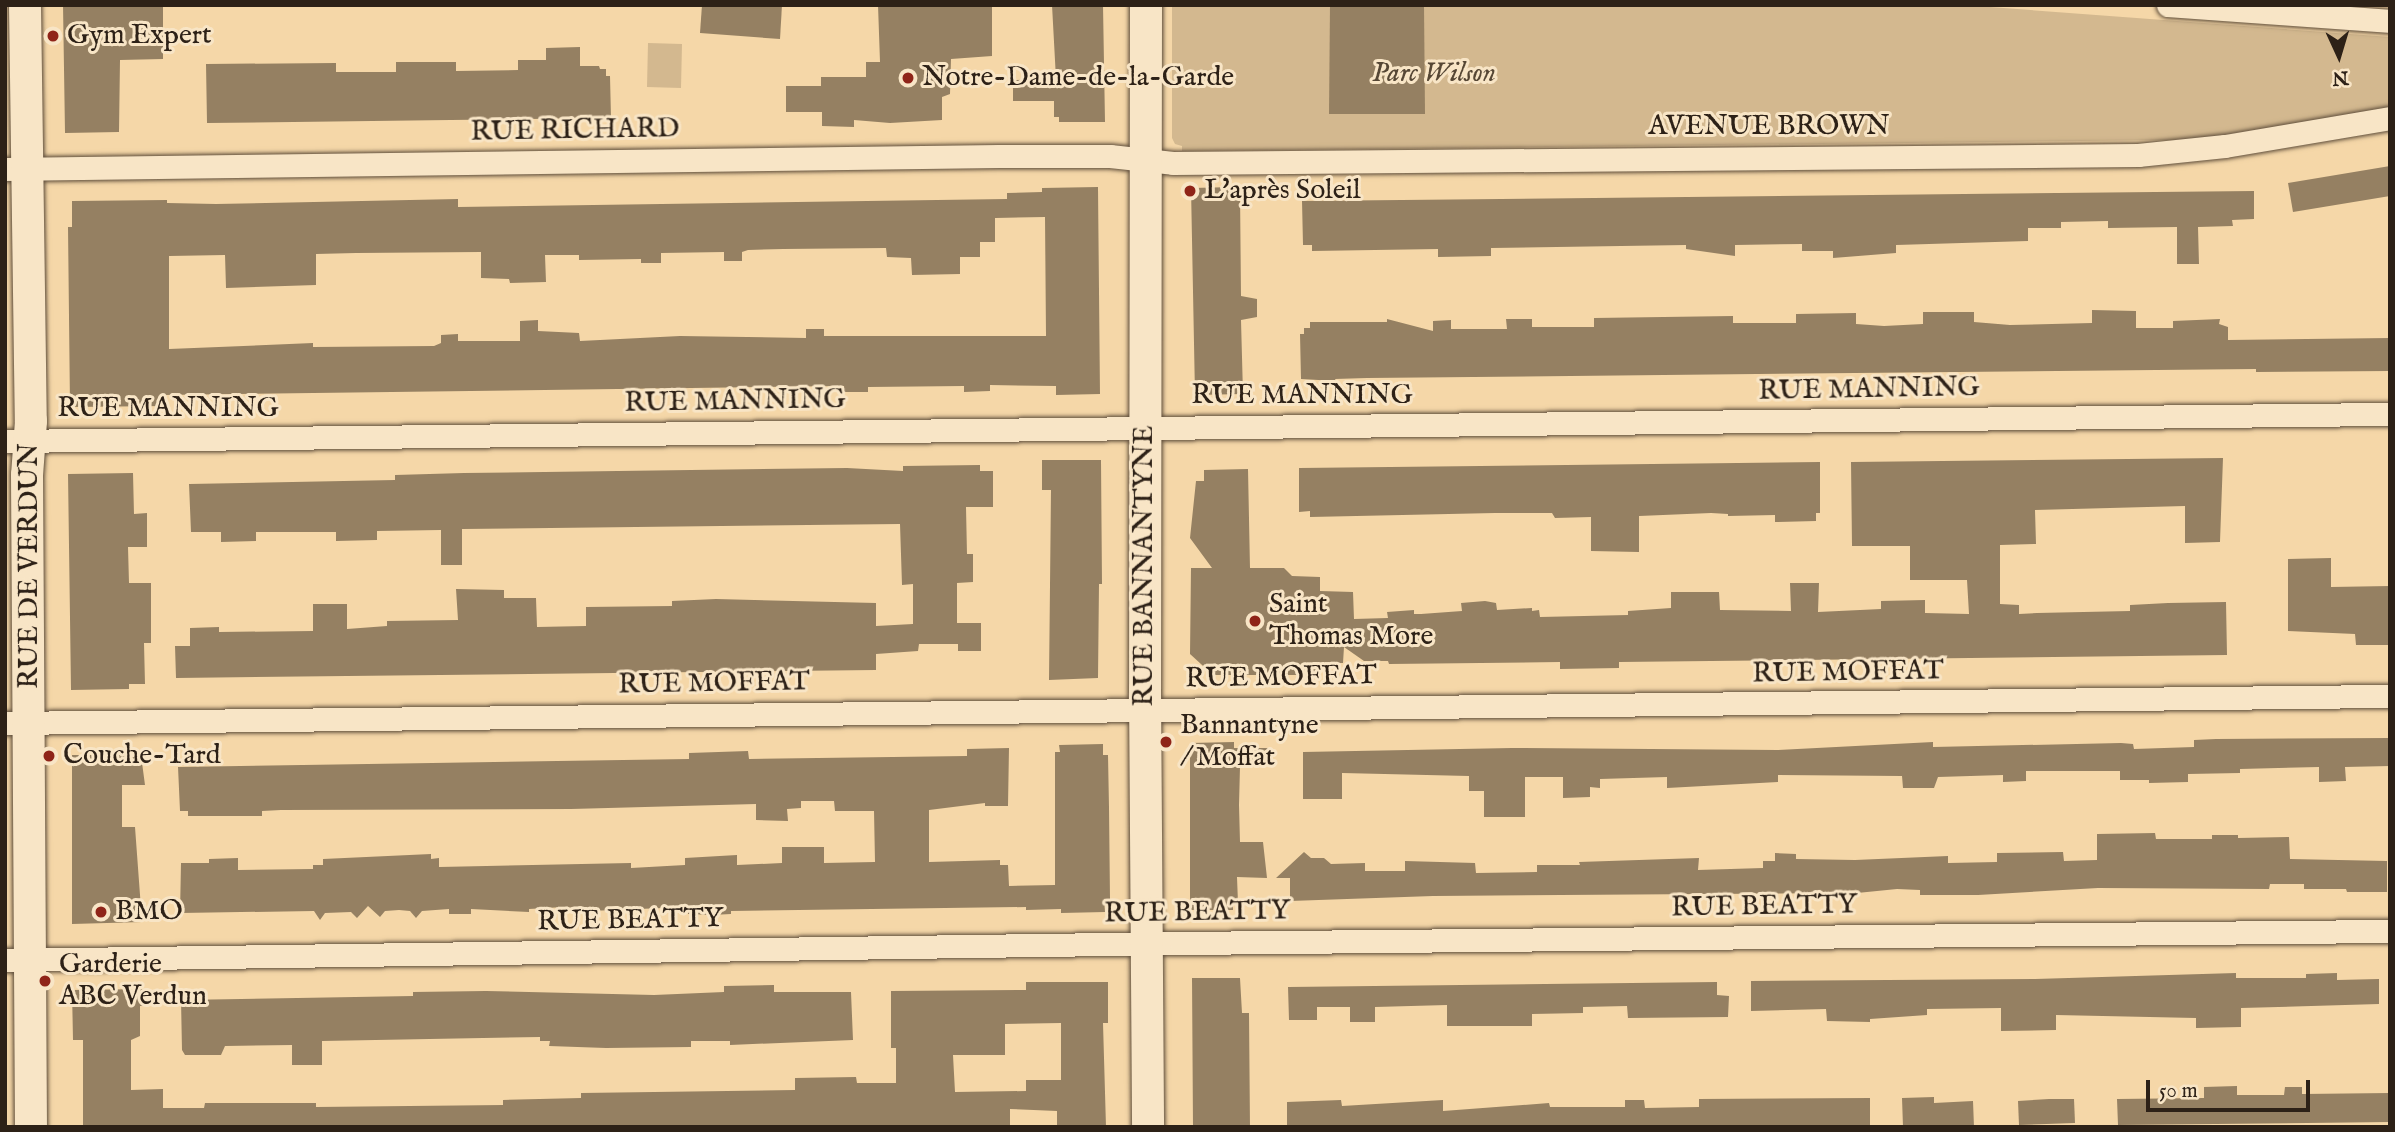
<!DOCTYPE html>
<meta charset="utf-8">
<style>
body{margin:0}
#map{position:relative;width:2395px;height:1132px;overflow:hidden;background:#f5d7a8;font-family:"IM FELL English",serif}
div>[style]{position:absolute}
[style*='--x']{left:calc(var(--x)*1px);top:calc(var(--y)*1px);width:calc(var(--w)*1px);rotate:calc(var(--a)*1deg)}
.green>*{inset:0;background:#d3b88f}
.building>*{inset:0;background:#958062}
.roads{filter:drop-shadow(0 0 2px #5f4e3b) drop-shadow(0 0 2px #5f4e3b)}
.street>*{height:23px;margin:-11.5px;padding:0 11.5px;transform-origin:11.5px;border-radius:11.5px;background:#f8e5c6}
.secondary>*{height:32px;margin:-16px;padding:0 16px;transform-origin:16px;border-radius:16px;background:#f8e5c6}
.dots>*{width:19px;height:19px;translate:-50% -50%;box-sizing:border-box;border:4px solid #f8e5c6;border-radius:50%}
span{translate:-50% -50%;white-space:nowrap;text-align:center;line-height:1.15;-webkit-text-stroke:6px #f8e5c6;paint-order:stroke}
.poi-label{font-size:28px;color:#2d2117}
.left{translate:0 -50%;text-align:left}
.park-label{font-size:28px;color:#564735;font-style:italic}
.street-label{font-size:28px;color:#2d2117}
.frame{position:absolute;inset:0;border:7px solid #2d2117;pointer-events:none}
.north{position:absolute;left:2304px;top:21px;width:70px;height:70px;-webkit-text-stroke:5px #f8e5c6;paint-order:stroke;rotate:176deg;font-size:19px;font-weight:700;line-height:28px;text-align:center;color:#2d2117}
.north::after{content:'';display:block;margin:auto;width:24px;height:32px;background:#2d2117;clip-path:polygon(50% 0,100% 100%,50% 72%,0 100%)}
.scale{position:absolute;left:2146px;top:1080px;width:164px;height:32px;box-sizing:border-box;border:4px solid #2d2117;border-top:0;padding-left:9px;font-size:21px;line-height:24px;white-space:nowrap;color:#2d2117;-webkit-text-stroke:5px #f8e5c6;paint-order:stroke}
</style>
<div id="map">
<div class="green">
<div style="clip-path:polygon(1172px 5px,1963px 5px,2390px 37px,2390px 108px,2211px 137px,2173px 140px,1182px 151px,1182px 146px,1175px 144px,1172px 138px)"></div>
<div style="clip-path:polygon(648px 43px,682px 44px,681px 88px,647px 87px)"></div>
</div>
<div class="building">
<div style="clip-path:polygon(63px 5px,163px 5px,163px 59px,120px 60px,119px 132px,65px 133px)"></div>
<div style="clip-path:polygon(702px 5px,782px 5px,780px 39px,700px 33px)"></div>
<div style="clip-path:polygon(878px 5px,992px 5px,992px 56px,951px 59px,950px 94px,942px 97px,942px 120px,890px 123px,854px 120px,854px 127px,822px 126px,822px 112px,786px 112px,786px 86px,821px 86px,821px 77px,866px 77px,866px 62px,880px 62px)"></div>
<div style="clip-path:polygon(1052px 5px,1103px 5px,1105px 122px,1059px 122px,1059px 117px,1054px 117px,1054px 101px,1013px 101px,1013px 80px,1056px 79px)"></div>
<div style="clip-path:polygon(1330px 5px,1424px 5px,1425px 114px,1329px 114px)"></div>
<div style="clip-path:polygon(580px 47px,580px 66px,599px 66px,600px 69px,606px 69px,606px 76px,610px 76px,611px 118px,207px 123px,206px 64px,336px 63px,336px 72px,396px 72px,396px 62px,456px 62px,456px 71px,518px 70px,518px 60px,546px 60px,546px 48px)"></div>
<div style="clip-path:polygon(2390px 166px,2390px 196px,2293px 212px,2288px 183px)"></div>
<div style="clip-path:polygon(evenodd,1098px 187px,1100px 394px,1056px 395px,1056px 386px,990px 385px,990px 391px,964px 392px,964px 386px,868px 387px,868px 392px,844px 392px,844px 386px,165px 395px,165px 406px,70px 407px,68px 227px,72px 227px,72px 201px,167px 200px,167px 203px,216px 204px,458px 199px,458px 207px,1007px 199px,1007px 193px,1042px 192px,1042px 188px,1098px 187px,1045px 217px,1046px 336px,824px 336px,824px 329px,806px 329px,806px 338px,680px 336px,580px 341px,579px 333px,538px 331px,538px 320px,520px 321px,520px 341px,458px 341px,458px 334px,441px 335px,441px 343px,434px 346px,313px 347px,313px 343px,169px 349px,169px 256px,225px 255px,226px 288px,316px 285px,316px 254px,356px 253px,481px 252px,481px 278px,509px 279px,510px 283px,546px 282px,545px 255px,579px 255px,579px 260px,641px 259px,641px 263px,661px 263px,661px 253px,724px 252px,724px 261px,742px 261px,742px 252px,748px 250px,783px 249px,886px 248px,887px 257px,911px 258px,912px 275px,960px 274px,960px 257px,980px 257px,980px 242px,995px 242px,995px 218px,1045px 217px)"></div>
<div style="clip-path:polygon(1236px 187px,1240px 190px,1241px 296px,1257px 299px,1257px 317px,1241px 320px,1243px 394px,1195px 395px,1191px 188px)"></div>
<div style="clip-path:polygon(2254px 191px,2254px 219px,2232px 220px,2233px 226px,2198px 227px,2199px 264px,2177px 264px,2177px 227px,2108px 228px,2108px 221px,2061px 222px,2061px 228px,2028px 228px,2028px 241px,1896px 245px,1896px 253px,1833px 258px,1833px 251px,1802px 251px,1802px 244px,1735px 245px,1735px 256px,1686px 249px,1686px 245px,1491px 248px,1491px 256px,1438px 257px,1438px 249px,1312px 251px,1312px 245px,1303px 245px,1302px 201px)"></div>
<div style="clip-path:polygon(2092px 310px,2136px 311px,2136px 328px,2173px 328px,2173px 321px,2220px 319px,2219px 324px,2228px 327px,2228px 340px,2390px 338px,2390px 371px,2256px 372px,2256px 369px,1367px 378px,1335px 379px,1336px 381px,1301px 379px,1300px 334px,1304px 334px,1304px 328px,1310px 328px,1310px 322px,1387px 322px,1387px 319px,1433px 331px,1433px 321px,1451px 320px,1451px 329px,1507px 329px,1506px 319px,1532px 319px,1532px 327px,1594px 327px,1594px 318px,1733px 316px,1733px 323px,1796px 323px,1796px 314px,1856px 313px,1856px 324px,1884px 326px,1923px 324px,1923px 312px,1974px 312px,1974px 322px,2010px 325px,2092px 323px)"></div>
<div style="clip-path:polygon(2223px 458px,2220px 542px,2185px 543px,2185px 506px,2035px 510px,2036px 544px,2000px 545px,2000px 604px,2019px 605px,2019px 614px,2037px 613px,2130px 611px,2130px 605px,2168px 603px,2226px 602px,2227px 655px,1619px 662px,1619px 668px,1560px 669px,1560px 662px,1389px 664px,1388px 661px,1364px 661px,1344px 647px,1343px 663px,1320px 663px,1321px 675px,1213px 675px,1190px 654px,1191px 568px,1212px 568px,1190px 538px,1196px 481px,1204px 481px,1204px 470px,1248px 469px,1250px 568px,1284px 568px,1292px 576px,1320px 577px,1320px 591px,1353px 592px,1354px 619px,1388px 618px,1387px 612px,1414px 610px,1414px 614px,1421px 614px,1462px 611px,1461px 603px,1485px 601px,1496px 603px,1497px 610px,1532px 608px,1532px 611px,1539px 610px,1540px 617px,1628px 615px,1628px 611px,1671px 608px,1671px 592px,1719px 592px,1720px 610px,1791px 611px,1790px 583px,1819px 583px,1818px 612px,1881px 609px,1881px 601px,1925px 600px,1925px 613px,1969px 614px,1967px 580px,1910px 580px,1910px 546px,1852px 546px,1851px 462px)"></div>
<div style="clip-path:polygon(1042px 460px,1101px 460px,1102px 584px,1099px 584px,1098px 678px,1049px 680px,1051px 490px,1042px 490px)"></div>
<div style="clip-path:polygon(1820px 462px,1820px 513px,1816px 513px,1816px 521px,1775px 522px,1775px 515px,1728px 516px,1728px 514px,1711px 513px,1639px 516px,1639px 552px,1591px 551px,1591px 517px,1555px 518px,1552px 513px,1495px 513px,1310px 517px,1310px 511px,1299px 512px,1299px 468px)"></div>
<div style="clip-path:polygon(980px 465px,980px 471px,993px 471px,993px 507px,966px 507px,967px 554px,973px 554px,973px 582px,957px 583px,957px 623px,981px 623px,981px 651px,958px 651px,958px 644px,919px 644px,918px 651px,876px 654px,876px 670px,176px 678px,175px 646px,190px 646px,190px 628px,219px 627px,219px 632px,313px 631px,313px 604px,347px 604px,347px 629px,387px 626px,387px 621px,458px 620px,456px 589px,504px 590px,504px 598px,536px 598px,537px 627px,586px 626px,586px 607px,672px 606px,672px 601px,716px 599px,876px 603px,876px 626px,913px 624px,913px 584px,902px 585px,900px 524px,462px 529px,462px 565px,441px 565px,441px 530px,377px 531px,377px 540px,336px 541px,336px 532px,256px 532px,256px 541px,221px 542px,221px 532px,191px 532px,189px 484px,395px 480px,395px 475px,464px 473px,847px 468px,903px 471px,903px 466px)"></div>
<div style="clip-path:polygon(133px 473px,134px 514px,147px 513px,147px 547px,128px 547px,129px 583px,151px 583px,151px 643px,144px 643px,145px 684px,129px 684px,129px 689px,71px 690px,68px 474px)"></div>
<div style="clip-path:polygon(2331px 558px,2331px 587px,2390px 586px,2390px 645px,2356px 645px,2355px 634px,2288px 631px,2288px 559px)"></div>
<div style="clip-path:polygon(2390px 738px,2390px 766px,2345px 767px,2346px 781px,2319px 782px,2319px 767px,2240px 769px,2240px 773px,2188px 774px,2188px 782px,2149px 783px,2149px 780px,2120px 780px,2120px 771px,2026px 771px,2026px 781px,2003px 782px,2003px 775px,1938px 777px,1934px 788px,1903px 788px,1902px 776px,1778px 775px,1778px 782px,1667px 788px,1667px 777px,1600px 779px,1600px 788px,1590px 787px,1590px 797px,1563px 798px,1563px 777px,1525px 777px,1525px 817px,1484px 817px,1484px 791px,1469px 791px,1469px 776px,1342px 773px,1342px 799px,1303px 799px,1303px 752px,1512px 748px,1778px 750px,1933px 742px,1933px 747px,2121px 743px,2133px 744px,2134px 749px,2194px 747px,2194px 740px,2216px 739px)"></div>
<div style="clip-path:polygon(1234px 742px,1234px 748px,1271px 748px,1272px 766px,1240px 767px,1239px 805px,1240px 842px,1263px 842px,1267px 878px,1237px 877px,1238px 903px,1233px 903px,1233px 910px,1190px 910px,1190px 743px)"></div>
<div style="clip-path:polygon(1103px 744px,1103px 755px,1108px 755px,1109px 807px,1110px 899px,1104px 899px,1105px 912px,1061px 913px,1061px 909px,1026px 910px,1026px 907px,731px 911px,731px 914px,712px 915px,688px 914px,688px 907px,565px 912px,564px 907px,529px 909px,529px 912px,471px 909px,471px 914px,449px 914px,449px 909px,422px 911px,416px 918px,410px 911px,399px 910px,385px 911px,380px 917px,368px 906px,357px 918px,351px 912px,325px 913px,320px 920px,314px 911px,180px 913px,181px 863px,209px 863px,209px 859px,238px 858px,238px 870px,313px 869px,313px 865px,323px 865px,323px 859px,431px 854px,431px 859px,439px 858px,439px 867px,631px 863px,631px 868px,685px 865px,685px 858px,737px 855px,737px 865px,782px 863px,782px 847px,824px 847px,824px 863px,875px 862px,874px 811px,835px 811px,834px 801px,801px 801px,801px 808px,787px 809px,788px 821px,756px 820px,756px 804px,571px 809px,281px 810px,262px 811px,262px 816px,188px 816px,188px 811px,180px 811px,178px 767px,689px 759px,689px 753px,748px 751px,749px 759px,967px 756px,967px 749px,1009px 748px,1008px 806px,985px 806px,985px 803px,929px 810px,929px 862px,1000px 860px,1000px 865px,1008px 865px,1009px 886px,1055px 885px,1055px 752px,1060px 752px,1059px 745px)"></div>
<div style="clip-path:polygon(72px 755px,141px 755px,145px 785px,122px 785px,122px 827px,135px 827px,142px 922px,72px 924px)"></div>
<div style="clip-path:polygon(2155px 833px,2156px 839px,2212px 839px,2212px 835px,2238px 835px,2238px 838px,2289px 837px,2290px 859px,2387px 861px,2387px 892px,2347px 892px,2346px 889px,2304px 889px,2304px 884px,2270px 884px,2269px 889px,2098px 888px,1978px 895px,1920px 895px,1920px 890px,1897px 889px,1857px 893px,1433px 896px,1290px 901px,1290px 878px,1276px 878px,1304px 852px,1311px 858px,1324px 858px,1331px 864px,1365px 863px,1365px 871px,1405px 871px,1405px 861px,1475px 863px,1476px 873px,1537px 872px,1537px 865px,1580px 865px,1579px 862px,1699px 858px,1698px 870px,1763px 868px,1763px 861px,1775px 861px,1775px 853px,1796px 854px,1796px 859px,1855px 860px,1948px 856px,1948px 863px,1997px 862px,1997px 853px,2063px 852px,2064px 861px,2097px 860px,2097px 834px)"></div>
<div style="clip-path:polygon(2236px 973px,2236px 978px,2306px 978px,2306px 974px,2337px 973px,2337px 980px,2379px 979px,2379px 1004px,2241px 1008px,2241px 1027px,2196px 1028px,2196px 1018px,2056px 1015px,2056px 1030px,2001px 1031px,2001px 1008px,1927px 1009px,1927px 1015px,1870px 1019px,1870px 1022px,1827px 1021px,1826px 1009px,1751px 1011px,1751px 981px,2035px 979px)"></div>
<div style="clip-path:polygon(1192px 978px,1240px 978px,1242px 1013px,1249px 1013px,1250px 1127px,1193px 1127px)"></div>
<div style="clip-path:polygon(evenodd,1026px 982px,1108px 982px,1108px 1023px,1103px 1023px,1106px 1127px,1057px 1127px,1057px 1111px,1010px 1109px,1010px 1127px,83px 1127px,83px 1040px,73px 1040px,72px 990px,150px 989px,150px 1006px,140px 1006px,140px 1036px,131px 1040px,131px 1090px,163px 1089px,163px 1108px,204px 1108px,205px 1103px,316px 1103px,316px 1107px,503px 1105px,503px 1100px,581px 1098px,581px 1093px,795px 1090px,795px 1078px,856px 1077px,857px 1083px,896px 1083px,896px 1048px,891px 1048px,891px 991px,1026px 990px,1026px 982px,1061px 1023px,1061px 1080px,1026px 1080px,1026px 1091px,955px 1092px,953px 1055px,1005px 1055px,1005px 1024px,1061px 1023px)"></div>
<div style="clip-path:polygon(1717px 982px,1717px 995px,1729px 996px,1728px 1017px,1628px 1018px,1627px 1006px,1583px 1007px,1583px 1013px,1532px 1014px,1532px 1026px,1447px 1026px,1447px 1005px,1375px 1007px,1375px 1022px,1350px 1022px,1350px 1007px,1317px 1007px,1317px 1020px,1289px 1020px,1288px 987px)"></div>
<div style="clip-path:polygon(774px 985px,774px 992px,851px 992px,853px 1040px,730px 1045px,730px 1041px,691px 1041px,691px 1047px,606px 1048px,549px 1046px,550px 1041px,540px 1041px,540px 1037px,322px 1041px,322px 1065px,292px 1065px,292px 1045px,225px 1046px,221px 1055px,185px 1055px,182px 1050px,181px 1000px,413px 996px,413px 992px,486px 991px,654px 995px,724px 992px,724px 986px)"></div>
<div style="clip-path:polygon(2237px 1086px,2237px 1095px,2284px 1095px,2285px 1087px,2302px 1087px,2302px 1094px,2390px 1093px,2390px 1122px,2118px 1125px,2117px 1099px,2204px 1098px,2204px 1087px)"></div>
<div style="clip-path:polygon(1934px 1097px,1934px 1103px,1973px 1101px,1974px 1127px,1903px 1127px,1902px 1098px)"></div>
<div style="clip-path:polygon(1870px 1098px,1870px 1127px,1287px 1127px,1287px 1102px,1341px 1100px,1342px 1106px,1443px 1100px,1443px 1111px,1549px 1103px,1550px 1107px,1625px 1107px,1625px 1100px,1644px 1100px,1645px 1108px,1699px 1107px,1699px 1099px)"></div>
<div style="clip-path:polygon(2049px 1099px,2074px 1099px,2075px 1123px,2019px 1125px,2018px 1101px)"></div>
</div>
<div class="roads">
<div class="street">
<div style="--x:2168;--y:5;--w:223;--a:4.1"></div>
<div style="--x:5;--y:169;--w:994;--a:-0.75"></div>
<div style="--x:999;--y:156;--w:111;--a:0"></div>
<div style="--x:1110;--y:156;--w:63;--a:6.3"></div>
<div style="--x:1173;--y:163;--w:965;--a:-0.47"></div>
<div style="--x:2138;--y:155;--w:87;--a:-5.9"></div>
<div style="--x:2225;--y:146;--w:167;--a:-9.6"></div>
<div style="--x:5;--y:441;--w:2385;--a:-0.65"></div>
<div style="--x:5;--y:723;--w:2385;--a:-0.65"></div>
<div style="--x:5;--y:960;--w:1176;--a:-0.83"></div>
<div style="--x:1181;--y:943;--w:1209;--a:-0.57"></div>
</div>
<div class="secondary">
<div style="--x:25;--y:5;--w:416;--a:89.2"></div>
<div style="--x:31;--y:421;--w:54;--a:94.2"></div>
<div style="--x:27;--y:475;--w:652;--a:89.65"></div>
<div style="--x:1146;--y:5;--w:684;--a:90.08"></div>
<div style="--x:1145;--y:689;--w:438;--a:89.6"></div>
</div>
</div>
<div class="dots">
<div style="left:53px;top:36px;background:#8f2418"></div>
<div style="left:908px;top:78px;background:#8f2418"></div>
<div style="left:1190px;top:191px;background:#8f2418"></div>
<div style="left:1255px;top:621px;background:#8f2418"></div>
<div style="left:1166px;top:742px;background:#8f2418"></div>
<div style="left:49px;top:756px;background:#8f2418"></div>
<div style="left:101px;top:912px;background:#8f2418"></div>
<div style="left:45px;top:981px;background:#8f2418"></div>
</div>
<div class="poi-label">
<span class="left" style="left:67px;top:36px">Gym Expert</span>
<span class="left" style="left:922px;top:78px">Notre-Dame-de-la-Garde</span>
<span class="left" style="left:1204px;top:191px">L'après Soleil</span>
<span class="left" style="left:1269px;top:621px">Saint<br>Thomas More</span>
<span class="left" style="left:1180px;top:742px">Bannantyne<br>/ Moffat</span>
<span class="left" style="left:63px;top:756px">Couche-Tard</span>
<span class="left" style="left:115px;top:912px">BMO</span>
<span class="left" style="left:59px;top:981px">Garderie<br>ABC Verdun</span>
</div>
<div class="park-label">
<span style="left:1434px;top:74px">Parc Wilson</span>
</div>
<div class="street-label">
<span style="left:1769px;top:127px">AVENUE BROWN</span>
<span style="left:575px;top:131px;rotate:-1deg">RUE RICHARD</span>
<span style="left:1869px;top:390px;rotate:-1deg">RUE MANNING</span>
<span style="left:1302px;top:396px">RUE MANNING</span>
<span style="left:735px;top:402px;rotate:-1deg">RUE MANNING</span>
<span style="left:168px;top:409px">RUE MANNING</span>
<span style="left:30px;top:566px;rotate:-90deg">RUE DE VERDUN</span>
<span style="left:1145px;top:566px;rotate:-90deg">RUE BANNANTYNE</span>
<span style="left:1848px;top:673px;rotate:-1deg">RUE MOFFAT</span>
<span style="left:1281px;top:678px;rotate:-1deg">RUE MOFFAT</span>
<span style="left:714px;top:684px;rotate:-1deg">RUE MOFFAT</span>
<span style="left:1764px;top:907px;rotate:-1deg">RUE BEATTY</span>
<span style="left:1197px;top:913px;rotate:-1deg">RUE BEATTY</span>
<span style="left:630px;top:921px;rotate:-1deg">RUE BEATTY</span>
</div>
<div class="frame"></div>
<div class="north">N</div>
<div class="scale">50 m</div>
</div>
